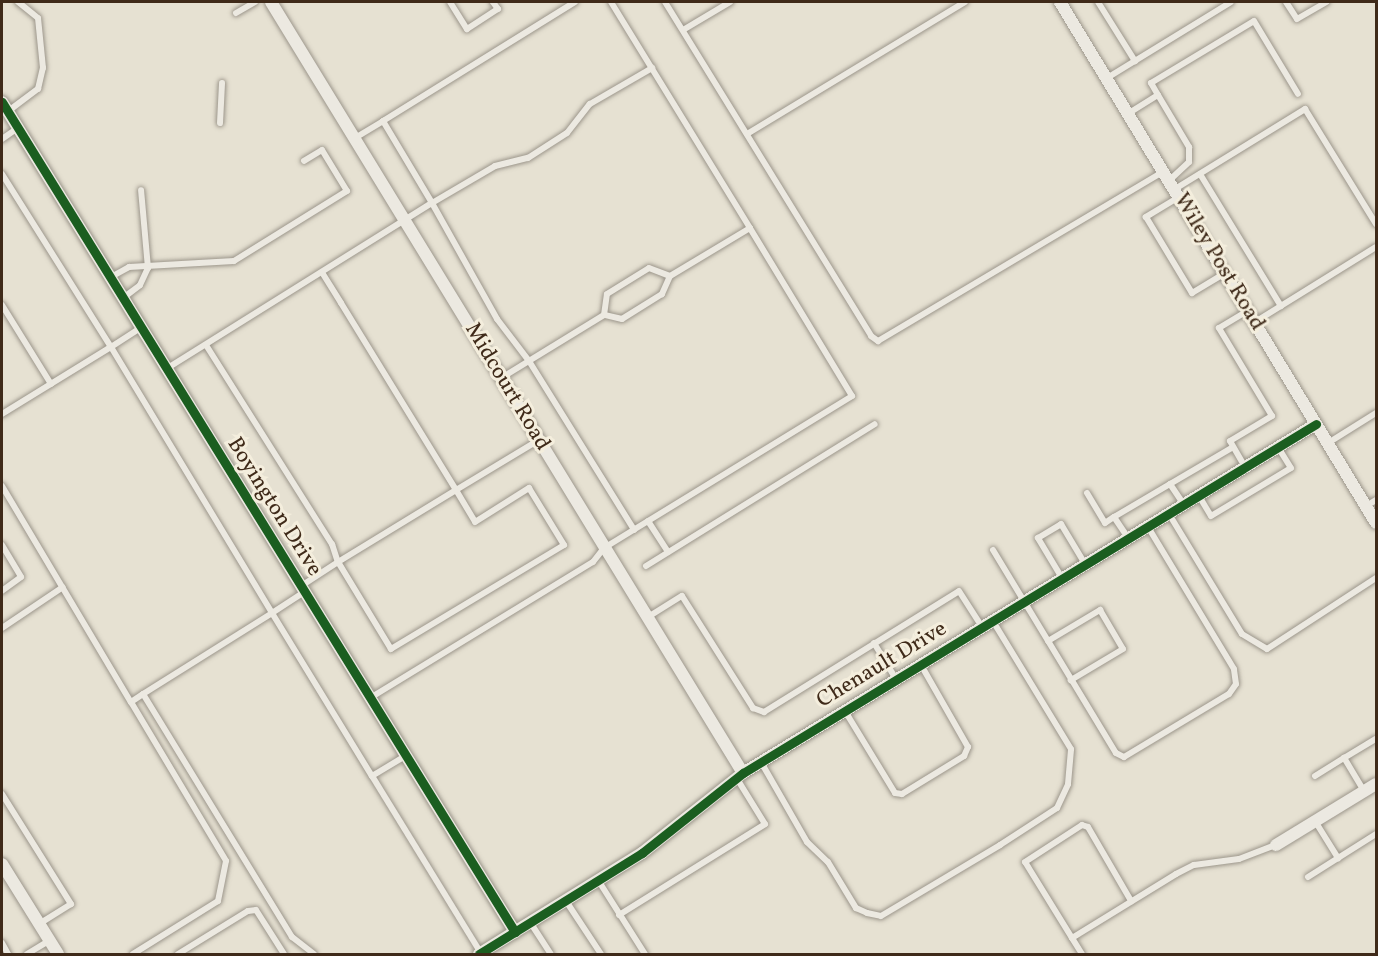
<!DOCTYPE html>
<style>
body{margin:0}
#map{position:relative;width:1378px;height:956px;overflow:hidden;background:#e6e1d2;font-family:Vollkorn,serif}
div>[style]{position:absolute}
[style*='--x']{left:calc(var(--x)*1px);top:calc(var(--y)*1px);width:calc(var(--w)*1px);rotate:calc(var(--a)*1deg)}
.roads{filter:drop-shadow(0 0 2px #9c968b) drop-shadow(0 0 2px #9c968b)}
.service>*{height:6px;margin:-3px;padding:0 3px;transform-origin:3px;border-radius:3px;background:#ece9e1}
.minor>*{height:12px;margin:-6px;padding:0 6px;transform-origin:6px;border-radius:6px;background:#ece9e1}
.cycleway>*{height:9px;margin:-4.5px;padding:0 4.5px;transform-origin:4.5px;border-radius:4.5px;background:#1b5e20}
span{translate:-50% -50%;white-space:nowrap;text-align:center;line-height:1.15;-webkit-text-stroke:6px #f4eedd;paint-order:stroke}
.street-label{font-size:22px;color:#3f2a19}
.frame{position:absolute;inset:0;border:3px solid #3f2a19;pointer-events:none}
</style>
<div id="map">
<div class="roads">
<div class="service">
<div style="--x:450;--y:2;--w:32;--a:58"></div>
<div style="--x:467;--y:29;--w:37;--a:-33"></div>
<div style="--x:498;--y:9;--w:9;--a:-126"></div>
<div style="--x:611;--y:2;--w:265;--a:58.4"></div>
<div style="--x:665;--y:2;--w:392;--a:58.3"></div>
<div style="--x:871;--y:336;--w:9;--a:36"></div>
<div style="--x:878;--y:341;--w:333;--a:-30.7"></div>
<div style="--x:1098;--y:2;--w:70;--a:57.9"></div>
<div style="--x:1286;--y:2;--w:20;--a:57"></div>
<div style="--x:1297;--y:19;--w:34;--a:-30"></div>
<div style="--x:236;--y:13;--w:22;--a:-30"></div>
<div style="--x:683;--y:30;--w:55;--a:-30.8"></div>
<div style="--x:1107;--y:78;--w:145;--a:-31.5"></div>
<div style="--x:1158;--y:95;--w:61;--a:59.2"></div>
<div style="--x:1189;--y:147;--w:15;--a:90"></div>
<div style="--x:1189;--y:162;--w:26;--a:137"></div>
<div style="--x:7;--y:112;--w:39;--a:-37"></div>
<div style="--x:38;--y:89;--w:22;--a:-77"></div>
<div style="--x:43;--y:68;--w:50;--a:-95.7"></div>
<div style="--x:38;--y:18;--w:26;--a:-141"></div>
<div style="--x:1129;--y:113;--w:34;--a:-32"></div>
<div style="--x:1158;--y:95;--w:14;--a:-120"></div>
<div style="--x:1151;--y:83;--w:120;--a:-31"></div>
<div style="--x:1254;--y:21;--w:85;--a:58.9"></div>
<div style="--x:383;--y:121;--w:226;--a:-31.8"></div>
<div style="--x:220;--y:123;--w:40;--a:-87.1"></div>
<div style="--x:747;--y:134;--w:255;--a:-31.2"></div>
<div style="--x:355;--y:138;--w:33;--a:-31"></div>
<div style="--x:383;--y:121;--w:96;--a:59.1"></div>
<div style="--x:432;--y:203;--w:73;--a:-30.4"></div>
<div style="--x:495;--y:166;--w:34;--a:-14"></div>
<div style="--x:528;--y:158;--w:46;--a:-32.7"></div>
<div style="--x:567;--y:133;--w:37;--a:-52"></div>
<div style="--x:590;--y:104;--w:72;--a:-30.1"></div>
<div style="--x:2;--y:139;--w:19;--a:-35"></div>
<div style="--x:2;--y:174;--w:204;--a:57.8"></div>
<div style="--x:111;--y:347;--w:35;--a:-33"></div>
<div style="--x:1200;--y:174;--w:155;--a:58.5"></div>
<div style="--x:1175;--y:189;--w:153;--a:-31.6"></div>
<div style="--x:1305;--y:109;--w:135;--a:58.3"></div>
<div style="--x:1179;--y:197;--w:39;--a:149"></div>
<div style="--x:1146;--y:217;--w:89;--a:58.8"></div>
<div style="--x:1192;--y:293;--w:39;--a:-31"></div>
<div style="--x:323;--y:274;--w:34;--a:58"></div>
<div style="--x:341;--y:303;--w:220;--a:58.4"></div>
<div style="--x:456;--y:490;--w:37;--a:59"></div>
<div style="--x:475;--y:522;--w:64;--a:-32.2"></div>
<div style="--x:529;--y:488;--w:67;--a:58.4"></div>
<div style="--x:564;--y:545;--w:202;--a:149"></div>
<div style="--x:391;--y:649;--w:102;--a:-121.3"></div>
<div style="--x:338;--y:562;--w:138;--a:-31.4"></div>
<div style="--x:456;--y:490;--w:97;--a:-31.1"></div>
<div style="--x:111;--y:277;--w:21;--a:-29"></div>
<div style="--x:129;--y:267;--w:105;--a:-3.3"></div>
<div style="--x:234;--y:261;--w:133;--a:-31.8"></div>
<div style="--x:347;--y:191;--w:48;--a:-121.4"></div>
<div style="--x:322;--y:150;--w:21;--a:149"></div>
<div style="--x:123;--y:298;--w:21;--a:-37"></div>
<div style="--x:140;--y:285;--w:19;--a:-65"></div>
<div style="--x:148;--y:268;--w:78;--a:-95.1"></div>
<div style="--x:2;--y:305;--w:93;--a:58.2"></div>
<div style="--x:604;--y:315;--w:21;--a:-82"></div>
<div style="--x:607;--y:294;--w:49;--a:-31.8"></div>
<div style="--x:649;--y:268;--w:22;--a:21"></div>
<div style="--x:1255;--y:322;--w:142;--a:-31.8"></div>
<div style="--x:206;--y:345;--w:236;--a:57.7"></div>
<div style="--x:332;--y:544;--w:19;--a:72"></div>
<div style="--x:338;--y:562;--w:44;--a:147"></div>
<div style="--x:166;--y:369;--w:314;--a:-32"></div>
<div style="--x:432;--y:203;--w:133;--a:60.7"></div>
<div style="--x:497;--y:319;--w:53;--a:52.7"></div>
<div style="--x:529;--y:361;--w:199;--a:58.1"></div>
<div style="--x:2;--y:414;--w:128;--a:-31.6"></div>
<div style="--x:111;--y:347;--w:311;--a:58.8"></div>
<div style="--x:272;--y:613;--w:38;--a:-33"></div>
<div style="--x:1328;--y:443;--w:57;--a:-32"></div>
<div style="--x:1245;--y:467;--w:30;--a:-120"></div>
<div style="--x:1230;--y:441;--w:49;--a:-30.8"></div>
<div style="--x:1272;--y:416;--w:103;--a:-121.1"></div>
<div style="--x:1219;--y:328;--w:33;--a:-31"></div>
<div style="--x:1170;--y:484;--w:73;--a:-30.4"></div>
<div style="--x:2;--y:486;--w:252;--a:59.2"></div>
<div style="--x:131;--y:702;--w:14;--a:-34"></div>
<div style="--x:1087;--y:493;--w:35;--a:59"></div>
<div style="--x:1105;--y:523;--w:11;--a:-34"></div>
<div style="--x:1114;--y:517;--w:25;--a:56"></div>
<div style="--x:1199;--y:496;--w:23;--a:59"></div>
<div style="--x:1211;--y:516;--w:93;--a:-31"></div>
<div style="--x:1291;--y:468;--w:25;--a:-122"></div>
<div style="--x:1366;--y:506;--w:12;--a:-31"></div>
<div style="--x:1169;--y:514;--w:140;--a:58.7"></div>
<div style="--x:1242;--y:634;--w:29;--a:31"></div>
<div style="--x:1267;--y:649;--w:130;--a:-33.1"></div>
<div style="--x:1114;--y:517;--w:65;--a:-30.5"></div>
<div style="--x:1170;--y:484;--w:25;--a:56"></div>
<div style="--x:648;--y:521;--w:37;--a:57"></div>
<div style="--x:2;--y:545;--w:37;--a:59"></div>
<div style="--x:21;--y:577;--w:24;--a:144"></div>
<div style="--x:993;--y:550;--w:237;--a:58.8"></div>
<div style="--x:1116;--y:753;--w:9;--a:27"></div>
<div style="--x:1124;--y:757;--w:122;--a:-31"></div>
<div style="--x:1229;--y:694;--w:12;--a:-55"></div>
<div style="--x:1236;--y:684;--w:15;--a:-98"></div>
<div style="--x:1234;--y:669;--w:166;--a:-121.2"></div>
<div style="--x:646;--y:566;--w:269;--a:-31.8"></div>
<div style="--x:1062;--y:578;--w:47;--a:-121"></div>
<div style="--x:1038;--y:538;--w:27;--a:-31"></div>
<div style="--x:1061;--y:524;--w:47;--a:59"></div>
<div style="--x:648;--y:617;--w:40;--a:-32"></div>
<div style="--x:682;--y:596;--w:133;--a:57.6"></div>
<div style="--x:753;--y:708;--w:12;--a:20"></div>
<div style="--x:764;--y:712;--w:229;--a:-31.8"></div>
<div style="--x:959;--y:591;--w:43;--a:57.4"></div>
<div style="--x:2;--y:628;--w:73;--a:-33.9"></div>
<div style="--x:1048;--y:641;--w:61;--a:-30.8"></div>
<div style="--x:1100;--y:610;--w:45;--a:59.5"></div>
<div style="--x:1123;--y:649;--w:61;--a:149.2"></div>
<div style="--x:874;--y:643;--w:42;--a:58.6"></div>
<div style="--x:370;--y:698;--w:261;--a:-31.4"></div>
<div style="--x:593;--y:562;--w:18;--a:-52"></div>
<div style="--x:604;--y:548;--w:291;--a:-31.5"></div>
<div style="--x:852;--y:396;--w:197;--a:-121.3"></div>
<div style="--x:750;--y:228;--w:93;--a:149"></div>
<div style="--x:670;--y:276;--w:20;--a:114"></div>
<div style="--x:662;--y:294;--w:47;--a:148"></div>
<div style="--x:622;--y:319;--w:18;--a:-167"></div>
<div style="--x:604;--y:315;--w:121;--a:148.5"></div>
<div style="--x:131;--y:702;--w:185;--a:59.1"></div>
<div style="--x:226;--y:861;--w:41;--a:101.3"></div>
<div style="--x:218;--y:901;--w:100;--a:148.1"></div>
<div style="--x:845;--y:711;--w:96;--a:58.6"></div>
<div style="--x:895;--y:793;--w:7;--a:8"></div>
<div style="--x:902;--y:794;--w:73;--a:-31.5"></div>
<div style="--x:964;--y:756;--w:10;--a:-66"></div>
<div style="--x:968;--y:747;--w:95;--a:-119.8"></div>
<div style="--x:761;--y:762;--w:92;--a:60.1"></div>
<div style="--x:807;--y:842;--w:29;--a:44"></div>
<div style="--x:828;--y:862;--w:54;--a:58.7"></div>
<div style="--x:856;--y:908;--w:12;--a:24"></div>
<div style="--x:867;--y:913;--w:14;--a:12"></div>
<div style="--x:881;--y:916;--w:139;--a:-30.8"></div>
<div style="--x:1000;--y:845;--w:68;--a:-33"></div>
<div style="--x:1057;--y:808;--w:26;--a:-65"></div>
<div style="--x:1068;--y:784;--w:35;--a:-85"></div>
<div style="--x:1071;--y:749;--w:150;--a:-121.4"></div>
<div style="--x:372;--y:776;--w:208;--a:58.4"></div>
<div style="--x:1315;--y:776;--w:34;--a:-32"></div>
<div style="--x:1364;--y:791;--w:39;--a:-121"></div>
<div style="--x:1344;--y:758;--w:37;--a:-31"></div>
<div style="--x:2;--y:794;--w:130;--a:57.9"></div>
<div style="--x:71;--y:904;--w:38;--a:148"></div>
<div style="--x:1315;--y:821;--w:44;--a:58.1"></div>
<div style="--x:1308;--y:877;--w:80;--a:-32.3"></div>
<div style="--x:598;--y:880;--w:88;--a:57.6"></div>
<div style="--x:566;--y:901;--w:64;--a:56.6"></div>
<div style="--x:619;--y:915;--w:172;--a:-31.9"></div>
<div style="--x:765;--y:824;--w:55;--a:-121.7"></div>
<div style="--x:530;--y:922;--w:38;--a:57"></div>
<div style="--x:1072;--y:938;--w:89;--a:-121.7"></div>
<div style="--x:1025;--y:862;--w:68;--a:-33"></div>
<div style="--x:1082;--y:825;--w:6;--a:18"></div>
<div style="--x:1088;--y:827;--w:86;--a:59.8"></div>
<div style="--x:2;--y:943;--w:13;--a:61"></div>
<div style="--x:27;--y:954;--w:26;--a:-31"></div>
<div style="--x:178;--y:954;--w:82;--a:-31.6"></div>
<div style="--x:248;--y:911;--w:8;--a:-7"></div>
<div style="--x:256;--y:910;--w:52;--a:57.5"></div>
<div style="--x:314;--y:954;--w:28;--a:-142"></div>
<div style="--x:292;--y:937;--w:285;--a:-121.5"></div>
<div style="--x:143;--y:694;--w:152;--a:-32.1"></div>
<div style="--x:272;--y:613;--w:191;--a:58.5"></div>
<div style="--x:372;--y:776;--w:39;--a:-31"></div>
<div style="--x:1082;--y:954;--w:19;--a:-122"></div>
<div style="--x:1072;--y:938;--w:122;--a:-31.6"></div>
<div style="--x:1176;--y:874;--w:20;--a:-27"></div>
<div style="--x:1194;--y:865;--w:45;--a:-7.6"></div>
<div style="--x:1239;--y:859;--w:40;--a:-21"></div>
</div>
<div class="minor">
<div style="--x:271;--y:2;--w:904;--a:58.53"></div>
<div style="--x:1060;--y:2;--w:609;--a:58.76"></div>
<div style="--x:2;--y:102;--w:976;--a:58.28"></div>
<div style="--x:1276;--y:845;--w:117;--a:-31.4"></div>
<div style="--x:2;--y:864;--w:106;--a:58.1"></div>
<div style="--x:479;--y:954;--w:192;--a:-31.8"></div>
<div style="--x:642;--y:853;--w:129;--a:-38.4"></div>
<div style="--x:743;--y:773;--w:671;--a:-31.34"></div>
</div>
</div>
<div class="cycleway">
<div style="--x:2;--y:102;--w:976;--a:58.28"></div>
<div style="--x:479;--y:954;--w:192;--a:-31.8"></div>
<div style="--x:642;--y:853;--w:129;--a:-38.4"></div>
<div style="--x:743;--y:773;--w:671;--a:-31.34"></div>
</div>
<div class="street-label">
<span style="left:1219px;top:262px;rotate:59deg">Wiley Post Road</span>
<span style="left:507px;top:387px;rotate:59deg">Midcourt Road</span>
<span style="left:274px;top:507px;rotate:58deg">Boyington Drive</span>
<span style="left:882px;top:665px;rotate:-31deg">Chenault Drive</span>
</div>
<div class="frame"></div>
</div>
